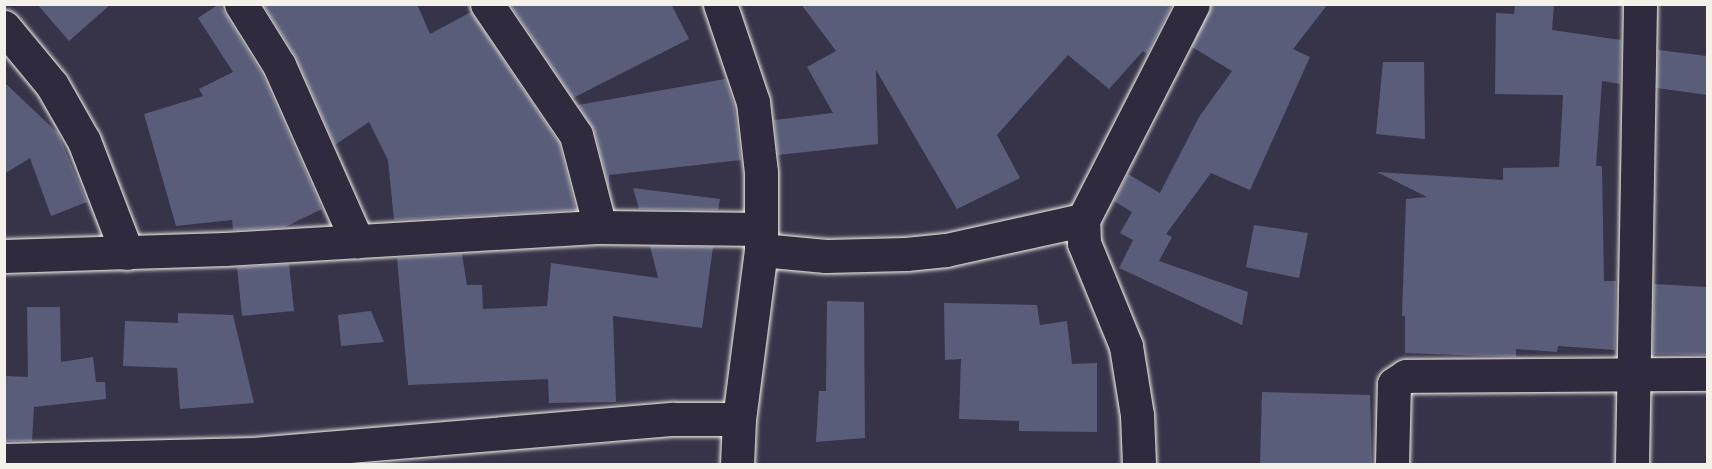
<!DOCTYPE html>
<style>
body{margin:0}
#map{position:relative;width:1712px;height:469px;overflow:hidden;background:#373449;font-family:Itim,sans-serif}
div>[style]{position:absolute}
[style*='--x']{left:calc(var(--x)*1px);top:calc(var(--y)*1px);width:calc(var(--w)*1px);rotate:calc(var(--a)*1deg)}
.building>*{inset:0;background:#595d79}
.roads{filter:drop-shadow(0 0 2px #f4f1e8) drop-shadow(0 0 2px #f4f1e8)}
.minor>*{height:33px;margin:-16.5px;padding:0 16.5px;transform-origin:16.5px;border-radius:16.5px;background:#2f2a3d}
span{translate:-50% -50%;white-space:nowrap;text-align:center;line-height:1.15;-webkit-text-stroke:6px #2f2a3d;paint-order:stroke}
.frame{position:absolute;inset:0;border:6px solid #f4f1e8;pointer-events:none}
</style>
<div id="map">
<div class="building">
<div style="clip-path:polygon(37px 4px,111px 4px,69px 41px)"></div>
<div style="clip-path:polygon(219px 4px,262px 74px,322px 209px,285px 227px,233px 230px,232px 220px,176px 226px,144px 114px,203px 96px,199px 89px,233px 72px,198px 18px)"></div>
<div style="clip-path:polygon(263px 4px,417px 4px,430px 34px,471px 12px,559px 143px,576px 210px,394px 220px,388px 160px,369px 122px,335px 145px,296px 57px)"></div>
<div style="clip-path:polygon(510px 4px,671px 4px,689px 39px,573px 98px)"></div>
<div style="clip-path:polygon(801px 4px,1172px 4px,1147px 54px,1143px 51px,1109px 89px,1068px 55px,997px 135px,1020px 178px,957px 209px,876px 70px,878px 144px,778px 155px,774px 120px,833px 113px,807px 67px,836px 51px)"></div>
<div style="clip-path:polygon(1211px 4px,1328px 4px,1293px 49px,1310px 57px,1250px 190px,1211px 173px,1166px 234px,1172px 237px,1159px 261px,1248px 292px,1242px 325px,1119px 268px,1133px 240px,1120px 233px,1132px 212px,1114px 201px,1128px 174px,1160px 193px,1199px 117px,1232px 71px,1192px 47px)"></div>
<div style="clip-path:polygon(1515px 4px,1554px 4px,1552px 30px,1621px 40px,1620px 84px,1602px 81px,1596px 166px,1602px 166px,1604px 281px,1616px 281px,1615px 350px,1558px 346px,1557px 352px,1516px 349px,1516px 357px,1405px 353px,1405px 316px,1402px 316px,1406px 199px,1427px 197px,1377px 172px,1503px 180px,1503px 168px,1559px 167px,1563px 95px,1495px 94px,1496px 13px,1514px 14px)"></div>
<div style="clip-path:polygon(1658px 50px,1707px 56px,1707px 95px,1657px 88px)"></div>
<div style="clip-path:polygon(1383px 62px,1424px 62px,1425px 139px,1376px 134px)"></div>
<div style="clip-path:polygon(725px 79px,734px 105px,741px 160px,609px 175px,609px 188px,594px 130px,578px 105px)"></div>
<div style="clip-path:polygon(4px 82px,58px 133px,87px 202px,51px 216px,30px 158px,4px 174px)"></div>
<div style="clip-path:polygon(633px 188px,720px 199px,718px 210px,639px 209px)"></div>
<div style="clip-path:polygon(1254px 225px,1308px 233px,1299px 278px,1246px 267px)"></div>
<div style="clip-path:polygon(650px 246px,713px 247px,702px 328px,613px 316px,616px 402px,549px 403px,548px 379px,408px 385px,397px 258px,462px 254px,467px 285px,482px 285px,483px 309px,547px 306px,551px 263px,658px 278px)"></div>
<div style="clip-path:polygon(289px 264px,294px 311px,242px 316px,237px 267px)"></div>
<div style="clip-path:polygon(1654px 284px,1707px 287px,1707px 355px,1653px 354px)"></div>
<div style="clip-path:polygon(827px 301px,864px 302px,865px 438px,816px 442px,819px 391px,826px 391px)"></div>
<div style="clip-path:polygon(944px 303px,1037px 305px,1040px 325px,1067px 321px,1072px 364px,1097px 363px,1097px 432px,1019px 431px,1019px 421px,959px 419px,961px 359px,945px 360px)"></div>
<div style="clip-path:polygon(27px 307px,60px 307px,61px 362px,93px 357px,96px 382px,105px 382px,106px 399px,34px 407px,32px 441px,4px 441px,4px 376px,28px 377px)"></div>
<div style="clip-path:polygon(371px 311px,384px 342px,341px 346px,338px 315px)"></div>
<div style="clip-path:polygon(178px 313px,233px 315px,254px 403px,180px 409px,177px 368px,123px 366px,125px 321px,178px 323px)"></div>
<div style="clip-path:polygon(1262px 392px,1370px 395px,1372px 465px,1260px 465px)"></div>
</div>
<div class="roads">
<div class="minor">
<div style="--x:241;--y:4;--w:72;--a:58.1"></div>
<div style="--x:279;--y:65;--w:193;--a:66.1"></div>
<div style="--x:487;--y:4;--w:158;--a:55.8"></div>
<div style="--x:576;--y:135;--w:95;--a:75.4"></div>
<div style="--x:720;--y:4;--w:103;--a:71.4"></div>
<div style="--x:753;--y:102;--w:70;--a:83.5"></div>
<div style="--x:761;--y:172;--w:78;--a:90"></div>
<div style="--x:761;--y:250;--w:170;--a:97.4"></div>
<div style="--x:739;--y:419;--w:45;--a:92.5"></div>
<div style="--x:4;--y:27;--w:75;--a:50.4"></div>
<div style="--x:52;--y:85;--w:64;--a:60.3"></div>
<div style="--x:84;--y:141;--w:120;--a:69"></div>
<div style="--x:761;--y:250;--w:65;--a:5.3"></div>
<div style="--x:826;--y:256;--w:80;--a:-1.4"></div>
<div style="--x:906;--y:254;--w:40;--a:-5.7"></div>
<div style="--x:946;--y:250;--w:140;--a:-12.4"></div>
<div style="--x:4;--y:256;--w:221;--a:-1.8"></div>
<div style="--x:225;--y:249;--w:376;--a:-3.4"></div>
<div style="--x:600;--y:227;--w:161;--a:0.7"></div>
<div style="--x:4;--y:460;--w:250;--a:-1.4"></div>
<div style="--x:254;--y:454;--w:421;--a:-4.8"></div>
<div style="--x:674;--y:419;--w:65;--a:0"></div>
<div style="--x:1139;--y:464;--w:49;--a:-92.3"></div>
<div style="--x:1137;--y:415;--w:70;--a:-99.1"></div>
<div style="--x:1126;--y:346;--w:111;--a:-112.2"></div>
<div style="--x:1084;--y:243;--w:23;--a:-92"></div>
<div style="--x:1083;--y:220;--w:242;--a:-63"></div>
<div style="--x:1392;--y:464;--w:80;--a:-88.6"></div>
<div style="--x:1394;--y:384;--w:14;--a:-34"></div>
<div style="--x:1406;--y:376;--w:302;--a:-0.4"></div>
<div style="--x:1632;--y:464;--w:460;--a:-89"></div>
</div>
</div>
<div class="frame"></div>
</div>
